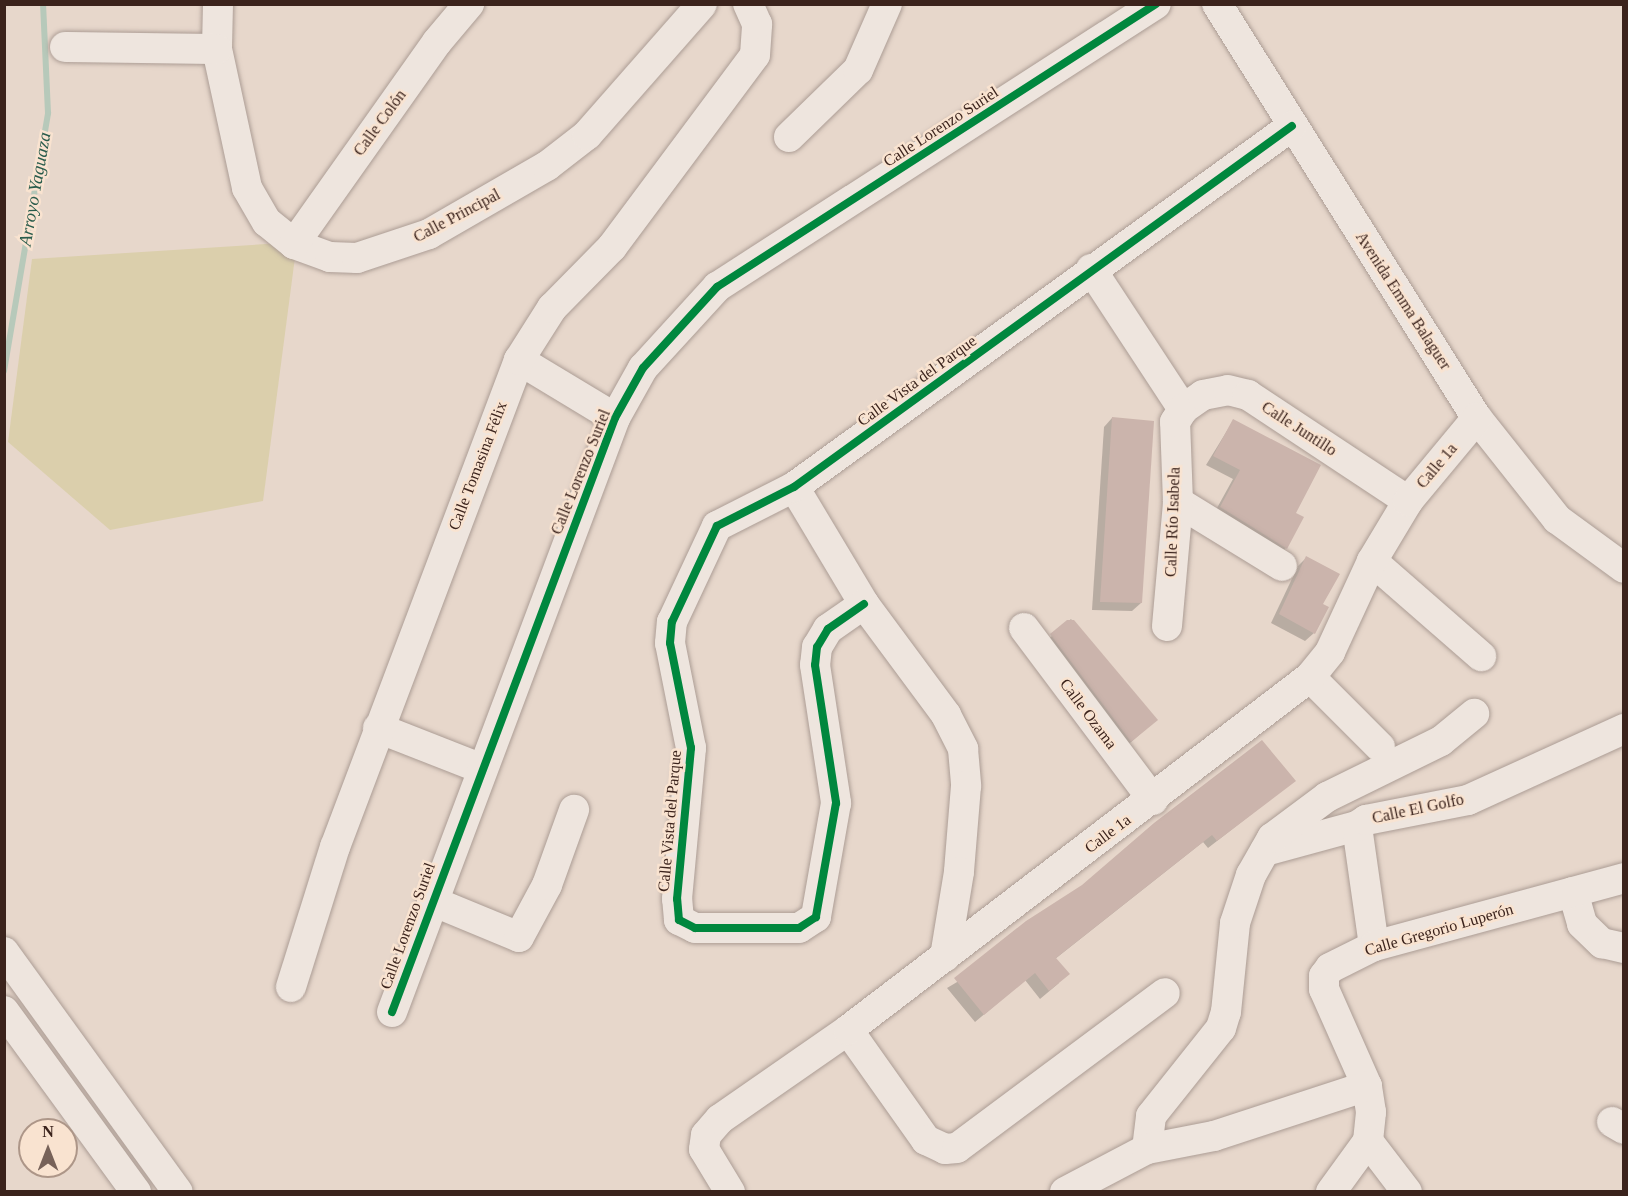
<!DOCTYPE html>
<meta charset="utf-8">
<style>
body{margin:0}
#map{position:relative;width:1628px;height:1196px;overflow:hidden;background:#e7d7cb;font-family:"Times New Roman",serif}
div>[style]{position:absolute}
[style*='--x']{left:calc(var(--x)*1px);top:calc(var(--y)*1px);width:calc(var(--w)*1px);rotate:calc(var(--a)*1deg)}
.green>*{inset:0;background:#dbcfac}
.shadow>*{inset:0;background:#0003}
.stream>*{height:6px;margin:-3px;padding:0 3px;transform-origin:3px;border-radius:3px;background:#b7c9ba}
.building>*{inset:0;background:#cbb4ac}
.roads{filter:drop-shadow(0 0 2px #ac9d95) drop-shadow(0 0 2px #ac9d95)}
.minor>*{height:30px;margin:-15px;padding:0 15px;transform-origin:15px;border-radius:15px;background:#eee5de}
.cycleway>*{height:8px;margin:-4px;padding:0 4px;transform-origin:4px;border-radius:4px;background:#00873e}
span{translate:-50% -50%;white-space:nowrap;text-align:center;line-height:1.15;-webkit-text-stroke:5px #f9e3d0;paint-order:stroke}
.street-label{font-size:16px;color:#3b231c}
.water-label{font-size:18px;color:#2a5c4c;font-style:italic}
.frame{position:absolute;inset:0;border:6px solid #3b231c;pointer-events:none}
.north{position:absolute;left:18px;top:1118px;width:60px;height:60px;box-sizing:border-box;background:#f9e3d0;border:2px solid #ad9688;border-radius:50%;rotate:0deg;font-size:16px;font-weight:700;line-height:24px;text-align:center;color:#3b231c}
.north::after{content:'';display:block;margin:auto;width:21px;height:27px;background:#776259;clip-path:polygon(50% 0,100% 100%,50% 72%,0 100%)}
</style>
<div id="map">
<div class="green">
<div style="clip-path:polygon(297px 242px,263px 501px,110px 530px,8px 442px,32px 259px)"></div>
</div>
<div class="shadow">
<div style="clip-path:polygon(1112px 418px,1141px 603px,1132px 611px,1092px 610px,1104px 427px)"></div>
<div style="clip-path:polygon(1233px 421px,1294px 513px,1286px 548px,1277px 556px,1212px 517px,1233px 479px,1206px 465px)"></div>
<div style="clip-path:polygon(1306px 558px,1314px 633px,1305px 641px,1271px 623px,1298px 566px)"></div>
<div style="clip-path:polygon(1071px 619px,1156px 720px,1122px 750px,1043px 644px)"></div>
<div style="clip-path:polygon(1294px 781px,1208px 848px,1203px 842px,1055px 959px,1059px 983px,1040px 999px,1025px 980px,975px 1022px,947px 988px)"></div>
</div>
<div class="stream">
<div style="--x:4;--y:371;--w:262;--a:-80.3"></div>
<div style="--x:48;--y:113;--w:109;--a:-92.6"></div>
</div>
<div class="building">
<div style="clip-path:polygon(1112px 417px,1154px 421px,1142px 603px,1100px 602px)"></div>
<div style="clip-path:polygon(1233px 419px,1321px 465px,1296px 513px,1304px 517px,1287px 549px,1220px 507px,1240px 470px,1213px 456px)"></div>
<div style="clip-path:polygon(1306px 556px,1340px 574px,1323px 604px,1329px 607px,1315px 634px,1279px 614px)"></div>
<div style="clip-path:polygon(1067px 620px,1074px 620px,1158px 720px,1131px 742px,1050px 634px)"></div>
<div style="clip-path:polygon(1262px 740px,1296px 781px,1217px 841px,1212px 835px,1056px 958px,1070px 974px,1049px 991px,1035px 973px,984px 1015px,954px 978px,1026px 921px,1082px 885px,1154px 823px)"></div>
</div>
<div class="roads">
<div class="minor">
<div style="--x:218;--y:4;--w:45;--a:91.3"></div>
<div style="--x:217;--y:49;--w:142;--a:77.8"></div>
<div style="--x:247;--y:188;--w:39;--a:60"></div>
<div style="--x:267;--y:222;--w:35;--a:39"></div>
<div style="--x:294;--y:244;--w:38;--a:20"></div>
<div style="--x:330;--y:257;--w:27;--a:2"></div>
<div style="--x:357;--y:258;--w:76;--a:-18.4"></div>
<div style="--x:429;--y:234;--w:136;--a:-30"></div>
<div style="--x:547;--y:166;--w:51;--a:-37.8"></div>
<div style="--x:587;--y:135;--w:174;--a:-48.7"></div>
<div style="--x:1217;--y:4;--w:489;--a:57.9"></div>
<div style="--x:1477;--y:418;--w:129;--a:51.6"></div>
<div style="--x:1557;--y:519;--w:83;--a:36.2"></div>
<div style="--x:65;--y:47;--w:152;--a:0.8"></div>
<div style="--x:789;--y:137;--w:96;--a:-44.2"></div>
<div style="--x:858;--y:70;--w:72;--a:-66.3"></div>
<div style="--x:294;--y:244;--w:247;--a:-54.7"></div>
<div style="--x:437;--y:42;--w:50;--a:-49.9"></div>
<div style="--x:1091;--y:269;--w:168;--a:56.7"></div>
<div style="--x:519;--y:360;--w:112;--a:31.1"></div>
<div style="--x:794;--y:487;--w:136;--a:59.1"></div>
<div style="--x:864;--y:604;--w:138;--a:53.5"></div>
<div style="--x:946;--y:715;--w:38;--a:63"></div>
<div style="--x:963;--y:749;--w:37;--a:85"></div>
<div style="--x:966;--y:786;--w:86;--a:94.7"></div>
<div style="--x:959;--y:872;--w:86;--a:99.4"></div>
<div style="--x:1178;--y:502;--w:122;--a:31.6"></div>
<div style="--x:1372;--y:561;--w:145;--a:41.1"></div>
<div style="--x:864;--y:604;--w:44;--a:145.2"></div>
<div style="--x:828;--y:629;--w:21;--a:121"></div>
<div style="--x:817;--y:647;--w:18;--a:96"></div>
<div style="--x:815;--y:665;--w:140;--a:81.3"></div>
<div style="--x:836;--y:803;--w:116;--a:100"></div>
<div style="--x:816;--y:917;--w:20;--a:147"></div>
<div style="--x:799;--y:928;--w:104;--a:180"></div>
<div style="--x:695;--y:928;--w:18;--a:-153"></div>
<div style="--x:679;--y:920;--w:21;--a:-95"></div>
<div style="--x:677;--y:899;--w:152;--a:-84.7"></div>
<div style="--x:691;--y:748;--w:107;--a:-101.3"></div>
<div style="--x:670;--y:643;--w:21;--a:-85"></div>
<div style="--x:672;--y:622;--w:106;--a:-64.9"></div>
<div style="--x:717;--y:526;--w:86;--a:-26.9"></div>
<div style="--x:794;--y:487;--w:615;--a:-35.94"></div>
<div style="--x:1167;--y:626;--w:124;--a:-84.9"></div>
<div style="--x:1178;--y:502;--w:80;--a:-92.1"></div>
<div style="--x:1175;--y:422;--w:15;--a:-58"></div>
<div style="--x:1183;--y:409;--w:24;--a:-35"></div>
<div style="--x:1203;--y:395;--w:25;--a:-11"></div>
<div style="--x:1228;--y:390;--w:21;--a:14"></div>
<div style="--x:1248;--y:395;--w:192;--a:33.5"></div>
<div style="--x:1024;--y:628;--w:215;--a:53.1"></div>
<div style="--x:1310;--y:677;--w:99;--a:45"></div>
<div style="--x:378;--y:728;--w:110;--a:21.4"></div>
<div style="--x:1265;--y:851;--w:95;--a:-15.2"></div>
<div style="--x:1573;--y:892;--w:33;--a:74"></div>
<div style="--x:1582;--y:924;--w:28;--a:44"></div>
<div style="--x:1602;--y:943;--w:23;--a:13"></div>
<div style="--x:432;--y:901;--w:94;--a:22.5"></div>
<div style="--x:519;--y:937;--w:59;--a:-61.7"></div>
<div style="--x:547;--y:885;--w:80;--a:-70.2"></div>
<div style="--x:1374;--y:946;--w:121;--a:-98.1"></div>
<div style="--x:1357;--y:826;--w:11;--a:-34"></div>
<div style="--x:1366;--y:820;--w:104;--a:-11.1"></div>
<div style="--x:1468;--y:800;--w:171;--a:-24.5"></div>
<div style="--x:4;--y:952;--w:296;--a:54.1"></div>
<div style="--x:291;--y:987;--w:147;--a:-72.6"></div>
<div style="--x:335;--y:847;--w:521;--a:-69.3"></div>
<div style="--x:519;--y:360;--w:62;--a:-57.6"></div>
<div style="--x:552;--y:308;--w:86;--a:-45.5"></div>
<div style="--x:612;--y:247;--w:239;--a:-53.3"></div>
<div style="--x:755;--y:55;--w:31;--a:-86"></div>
<div style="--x:757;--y:24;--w:22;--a:-114"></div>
<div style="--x:4;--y:1011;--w:224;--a:53.9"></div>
<div style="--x:392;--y:1012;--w:634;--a:-69.42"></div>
<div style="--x:615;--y:418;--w:57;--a:-60.8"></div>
<div style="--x:643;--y:368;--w:110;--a:-47.6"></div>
<div style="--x:717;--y:287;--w:522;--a:-32.81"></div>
<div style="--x:848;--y:1030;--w:135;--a:54.7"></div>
<div style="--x:926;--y:1140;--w:21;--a:25"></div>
<div style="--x:945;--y:1149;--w:12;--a:-5"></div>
<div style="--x:957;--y:1148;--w:259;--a:-36.7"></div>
<div style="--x:1612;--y:1122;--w:14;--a:30"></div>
<div style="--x:1368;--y:1141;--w:29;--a:-84"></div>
<div style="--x:1371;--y:1112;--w:26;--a:-99"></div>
<div style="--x:1367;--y:1086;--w:106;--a:-113.9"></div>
<div style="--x:1324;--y:989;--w:13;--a:-90"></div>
<div style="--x:1324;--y:976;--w:10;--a:-53"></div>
<div style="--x:1330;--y:968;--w:49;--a:-26.6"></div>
<div style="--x:1374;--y:946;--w:259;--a:-15.2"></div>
<div style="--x:1368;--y:1141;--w:64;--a:52.6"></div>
<div style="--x:1147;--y:1149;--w:33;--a:-83"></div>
<div style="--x:1151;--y:1116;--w:112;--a:-51.5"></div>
<div style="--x:1221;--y:1028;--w:17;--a:-73"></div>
<div style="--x:1226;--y:1012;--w:89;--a:-84.2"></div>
<div style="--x:1235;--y:923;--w:51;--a:-71.6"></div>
<div style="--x:1251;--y:875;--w:43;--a:-60.4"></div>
<div style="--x:1272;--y:838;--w:69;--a:-36.7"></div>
<div style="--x:1327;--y:797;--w:127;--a:-26.2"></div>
<div style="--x:1441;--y:741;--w:43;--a:-39.3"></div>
<div style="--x:730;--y:1192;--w:50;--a:-121.2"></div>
<div style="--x:704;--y:1149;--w:14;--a:-82"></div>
<div style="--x:706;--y:1135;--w:21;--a:-49"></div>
<div style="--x:720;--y:1119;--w:156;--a:-34.8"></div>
<div style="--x:848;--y:1030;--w:581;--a:-37.38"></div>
<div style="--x:1310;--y:677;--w:32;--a:-51"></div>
<div style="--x:1330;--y:652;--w:100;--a:-65.2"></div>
<div style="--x:1372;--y:561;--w:70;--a:-59"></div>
<div style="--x:1408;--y:501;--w:108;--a:-50.3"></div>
<div style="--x:1065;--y:1192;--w:93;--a:-27.7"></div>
<div style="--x:1147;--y:1149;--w:68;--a:-11"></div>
<div style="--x:1214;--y:1136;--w:161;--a:-18.1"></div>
<div style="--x:1331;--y:1192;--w:63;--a:-54"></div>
</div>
</div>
<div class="cycleway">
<div style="--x:864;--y:604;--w:44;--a:145.2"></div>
<div style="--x:828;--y:629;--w:21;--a:121"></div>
<div style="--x:817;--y:647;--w:18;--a:96"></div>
<div style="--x:815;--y:665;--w:140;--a:81.3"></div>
<div style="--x:836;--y:803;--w:116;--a:100"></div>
<div style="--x:816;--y:917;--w:20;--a:147"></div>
<div style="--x:799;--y:928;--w:104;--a:180"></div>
<div style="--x:695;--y:928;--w:18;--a:-153"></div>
<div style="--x:679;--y:920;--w:21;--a:-95"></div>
<div style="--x:677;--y:899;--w:152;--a:-84.7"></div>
<div style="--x:691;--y:748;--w:107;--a:-101.3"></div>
<div style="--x:670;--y:643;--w:21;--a:-85"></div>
<div style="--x:672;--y:622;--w:106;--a:-64.9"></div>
<div style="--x:717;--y:526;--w:86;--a:-26.9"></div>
<div style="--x:794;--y:487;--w:615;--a:-35.94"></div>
<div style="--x:392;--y:1012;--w:634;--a:-69.42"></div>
<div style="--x:615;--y:418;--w:57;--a:-60.8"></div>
<div style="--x:643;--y:368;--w:110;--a:-47.6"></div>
<div style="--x:717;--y:287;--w:522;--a:-32.81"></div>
</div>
<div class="street-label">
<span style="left:380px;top:123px;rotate:-54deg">Calle Colón</span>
<span style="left:941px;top:127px;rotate:-33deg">Calle Lorenzo Suriel</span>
<span style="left:457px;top:216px;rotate:-28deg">Calle Principal</span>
<span style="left:1403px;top:301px;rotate:57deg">Avenida Emma Balaguer</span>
<span style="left:917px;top:381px;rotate:-36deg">Calle Vista del Parque</span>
<span style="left:1299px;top:429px;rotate:33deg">Calle Juntillo</span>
<span style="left:478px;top:466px;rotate:-69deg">Calle Tomasina Félix</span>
<span style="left:1437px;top:466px;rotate:-50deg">Calle 1a</span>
<span style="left:581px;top:472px;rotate:-68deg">Calle Lorenzo Suriel</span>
<span style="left:1173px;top:522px;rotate:-88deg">Calle Río Isabela</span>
<span style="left:1088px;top:714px;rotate:53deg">Calle Ozama</span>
<span style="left:1418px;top:809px;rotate:-12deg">Calle El Golfo</span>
<span style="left:670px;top:821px;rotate:-85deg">Calle Vista del Parque</span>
<span style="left:1108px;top:834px;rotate:-37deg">Calle 1a</span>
<span style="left:408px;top:926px;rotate:-70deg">Calle Lorenzo Suriel</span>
<span style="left:1439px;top:930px;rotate:-16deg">Calle Gregorio Luperón</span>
</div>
<div class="water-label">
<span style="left:35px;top:189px;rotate:-80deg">Arroyo Yaguaza</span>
</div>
<div class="frame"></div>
<div class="north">N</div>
</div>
